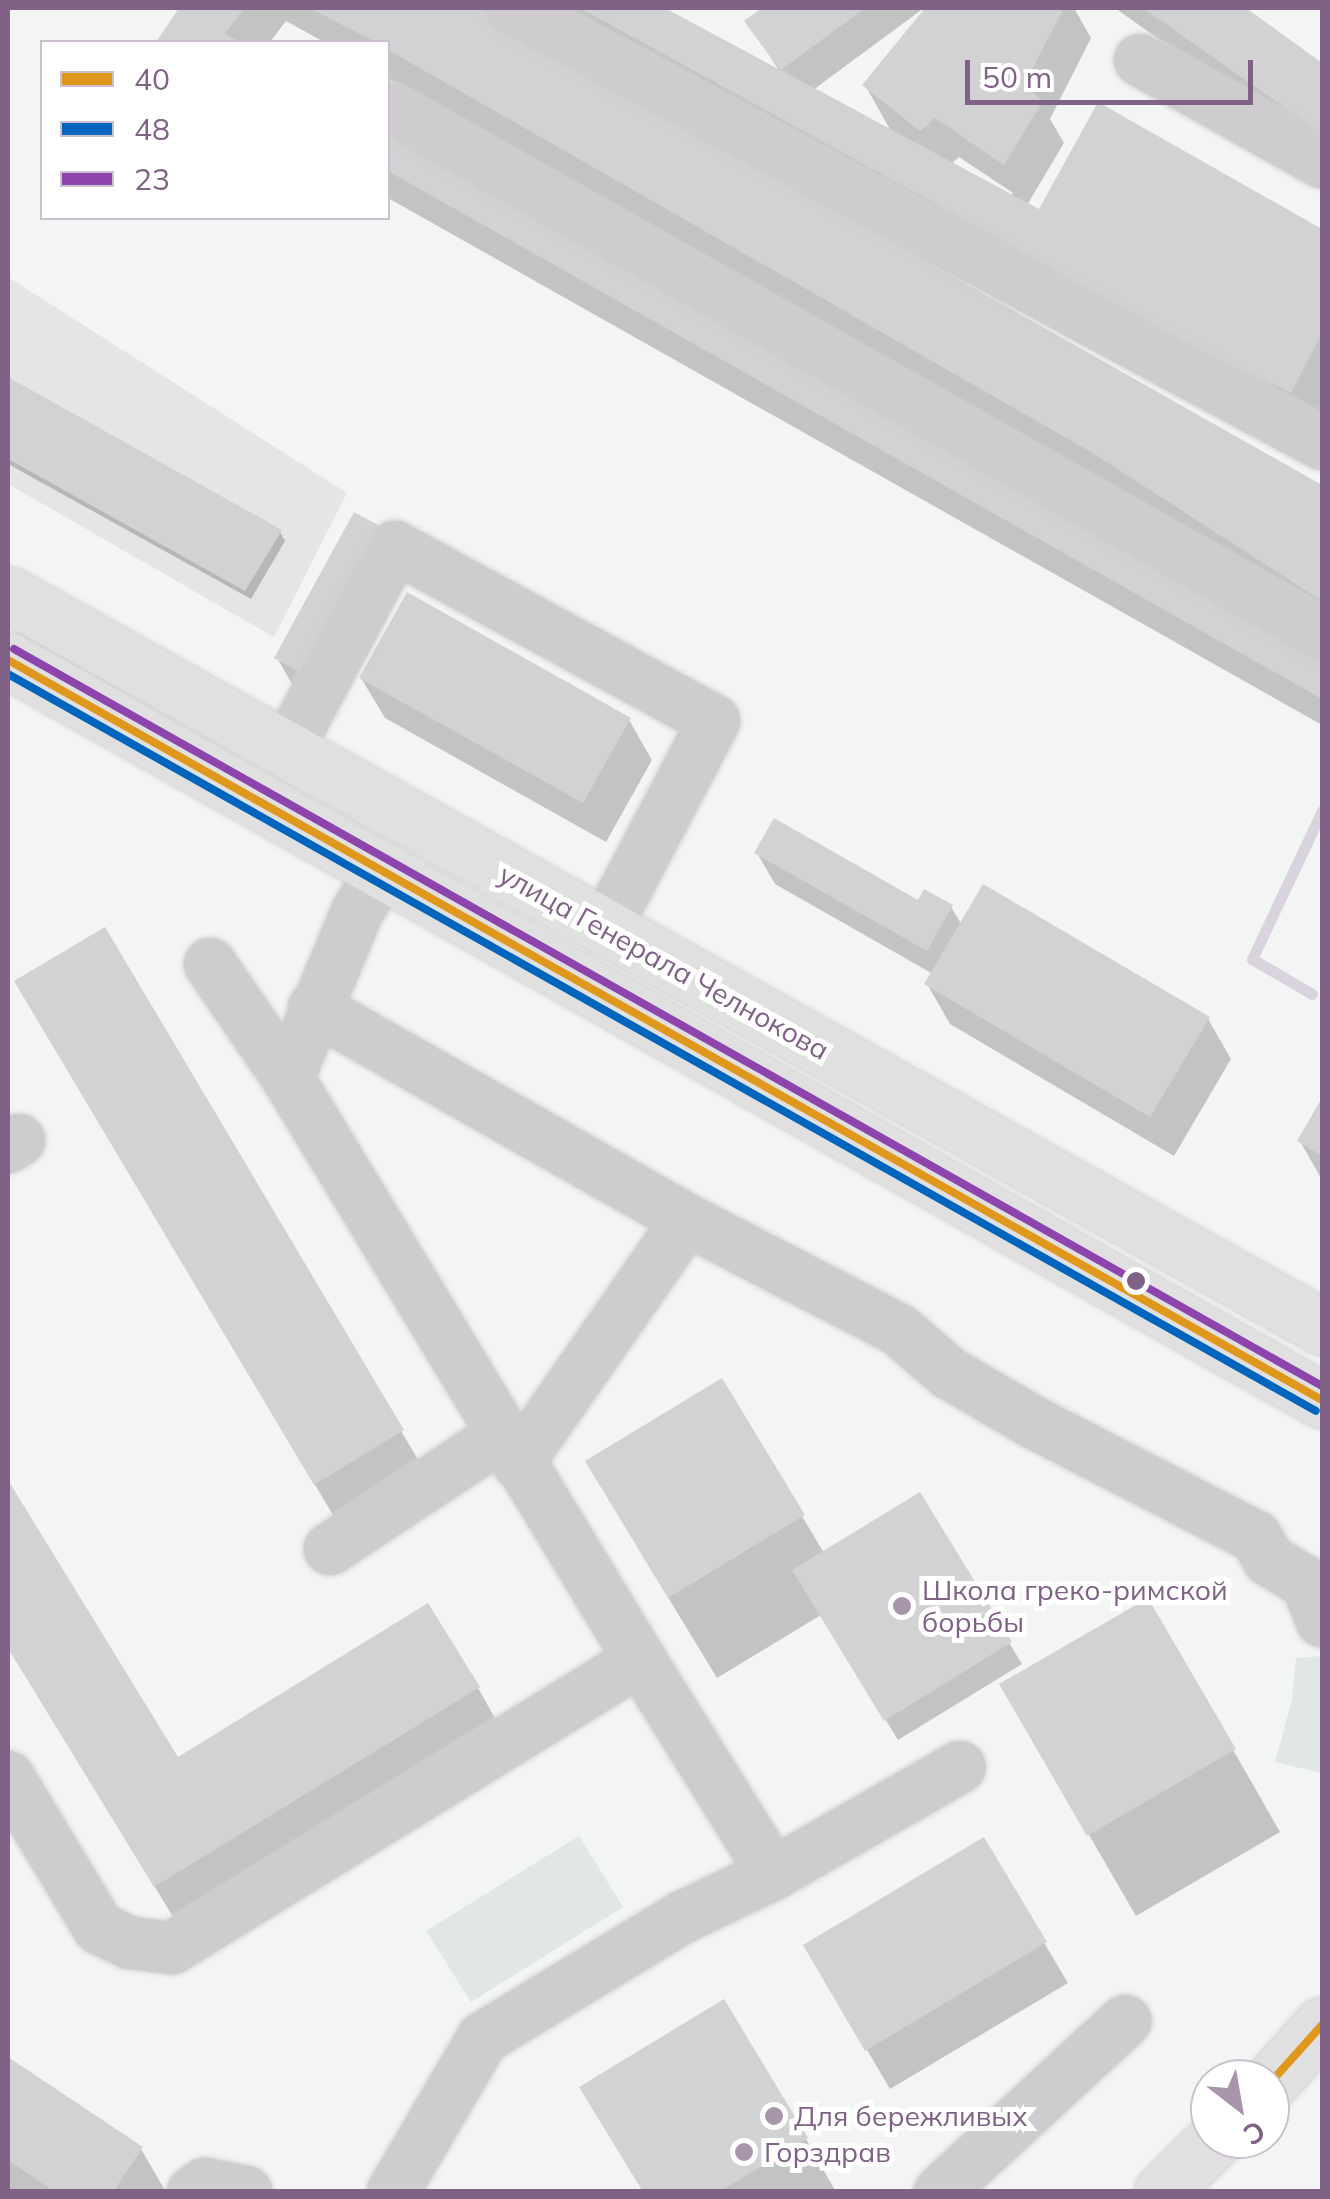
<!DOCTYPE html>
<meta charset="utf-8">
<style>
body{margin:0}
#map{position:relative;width:1330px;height:2199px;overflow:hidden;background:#f3f5f4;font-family:Mulish,sans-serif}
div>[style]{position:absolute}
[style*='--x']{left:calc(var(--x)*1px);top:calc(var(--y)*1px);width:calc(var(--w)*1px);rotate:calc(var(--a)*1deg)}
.built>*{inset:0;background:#e5e5e6}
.green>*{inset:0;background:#e0e7e6}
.shadow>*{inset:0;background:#0003}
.stream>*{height:11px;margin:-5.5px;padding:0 5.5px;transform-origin:5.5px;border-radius:5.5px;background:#d8d3dc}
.building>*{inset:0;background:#d2d1d3}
.roads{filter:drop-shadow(0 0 2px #d2d2d3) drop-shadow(0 0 2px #d2d2d3)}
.minor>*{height:52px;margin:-26px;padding:0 26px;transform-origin:26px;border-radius:26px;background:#cecccf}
.major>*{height:55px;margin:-27.5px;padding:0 27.5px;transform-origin:27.5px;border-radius:27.5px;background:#e1e0e1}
.bus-1>*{height:8px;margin:-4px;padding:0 4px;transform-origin:4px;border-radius:4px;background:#df981b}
.bus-2>*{height:8px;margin:-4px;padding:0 4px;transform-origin:4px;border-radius:4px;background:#0065bd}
.bus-3>*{height:8px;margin:-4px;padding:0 4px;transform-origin:4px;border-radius:4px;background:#8e44ad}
.dots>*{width:28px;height:28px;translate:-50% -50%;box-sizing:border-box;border:5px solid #fff;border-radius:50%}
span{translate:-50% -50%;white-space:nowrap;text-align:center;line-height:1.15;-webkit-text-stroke:10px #fff;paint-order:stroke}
.street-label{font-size:28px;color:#7f6285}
.poi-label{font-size:28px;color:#7f6285}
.left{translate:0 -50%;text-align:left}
.frame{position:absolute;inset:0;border:10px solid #7f6285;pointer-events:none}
.legend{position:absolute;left:40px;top:40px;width:350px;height:180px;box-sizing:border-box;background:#fff;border:2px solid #ccc0ce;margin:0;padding:12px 18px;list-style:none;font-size:30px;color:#7f6285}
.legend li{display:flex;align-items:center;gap:20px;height:50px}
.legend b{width:50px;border:2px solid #ccc0ce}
.north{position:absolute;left:1190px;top:2059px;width:100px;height:100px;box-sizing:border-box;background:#fff;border:2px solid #ccc0ce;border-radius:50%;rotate:149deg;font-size:28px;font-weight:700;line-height:40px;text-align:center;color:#7f6285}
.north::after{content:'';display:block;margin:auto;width:35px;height:45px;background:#a895ac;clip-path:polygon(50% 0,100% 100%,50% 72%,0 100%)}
.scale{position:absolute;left:965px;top:60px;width:288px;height:45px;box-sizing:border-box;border:5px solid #7f6285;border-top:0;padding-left:12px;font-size:30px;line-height:35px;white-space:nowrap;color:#7f6285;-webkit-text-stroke:8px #fff;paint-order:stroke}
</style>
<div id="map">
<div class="built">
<div style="clip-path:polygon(8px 277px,347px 493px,274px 637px,8px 484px)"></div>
</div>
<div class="green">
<div style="clip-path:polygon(1322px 1656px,1322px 1773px,1275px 1762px,1292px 1700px,1296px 1658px)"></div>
<div style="clip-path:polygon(579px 1836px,623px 1907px,471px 2002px,426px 1931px)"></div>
</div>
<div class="shadow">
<div style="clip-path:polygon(182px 8px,476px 8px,1322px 487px,1322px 625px,1116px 492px,388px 79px,388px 42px,324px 42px,286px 21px,270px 42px,159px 42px)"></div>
<div style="clip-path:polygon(evenodd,535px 8px,660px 8px,780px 72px,747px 21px,766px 8px,924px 8px,813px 90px,892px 133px,865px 85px,928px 8px,1074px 8px,1091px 38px,1050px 119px,1064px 143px,1027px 205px,1040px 213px,1099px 105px,1322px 232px,1322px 416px,535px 8px,959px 157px,1013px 193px,1011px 197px,951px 164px,959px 157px)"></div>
<div style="clip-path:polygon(1115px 8px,1244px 8px,1322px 66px,1322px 156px)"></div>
<div style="clip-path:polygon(388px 129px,1322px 658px,1322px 725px,388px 198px)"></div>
<div style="clip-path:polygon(8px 380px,280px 532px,285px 541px,251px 599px,8px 464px)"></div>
<div style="clip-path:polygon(355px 515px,295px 689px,277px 658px)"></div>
<div style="clip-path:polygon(361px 678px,629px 720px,652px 760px,606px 842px,385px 718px)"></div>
<div style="clip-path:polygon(757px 853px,919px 903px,951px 907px,962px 925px,1208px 1019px,1231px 1059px,1174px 1156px,950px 1024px,927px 984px,933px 974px,775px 884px)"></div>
<div style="clip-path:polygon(104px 930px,442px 1500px,355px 1552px,57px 1051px)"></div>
<div style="clip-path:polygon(1322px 1103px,1322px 1180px,1300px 1141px)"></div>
<div style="clip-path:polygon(721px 1381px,824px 1553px,919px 1495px,1022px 1664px,898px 1740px,821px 1615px,717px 1678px,635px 1543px)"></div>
<div style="clip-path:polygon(8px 1485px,177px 1760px,478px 1688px,517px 1757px,196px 1954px,8px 1648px)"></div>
<div style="clip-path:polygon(1148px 1601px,1280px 1832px,1136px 1916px,1002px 1685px)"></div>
<div style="clip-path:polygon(983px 1840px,1068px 1983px,890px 2089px,806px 1946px)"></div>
<div style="clip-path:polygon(8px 2060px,141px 2149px,166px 2192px,8px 2192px)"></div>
<div style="clip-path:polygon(806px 2139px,836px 2192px,643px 2192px)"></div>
</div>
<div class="stream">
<div style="--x:1312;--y:994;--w:69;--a:-149.7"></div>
<div style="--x:1252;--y:959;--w:164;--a:-64.7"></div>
</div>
<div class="building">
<div style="clip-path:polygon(179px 8px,244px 8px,225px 34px,240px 42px,156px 42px)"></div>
<div style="clip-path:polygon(310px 8px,480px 8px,1322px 485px,1322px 601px,1091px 452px,388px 50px,388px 42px,375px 42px)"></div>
<div style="clip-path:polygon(580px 8px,665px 8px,780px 70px,744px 21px,762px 8px,865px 8px,781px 70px,1039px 209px,1098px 102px,1322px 229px,1322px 333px,1291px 393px,1210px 355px)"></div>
<div style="clip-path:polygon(925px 8px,1064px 8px,1024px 85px,1043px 101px,1004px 165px,935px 118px,920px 131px,862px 85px)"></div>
<div style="clip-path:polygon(1143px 8px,1246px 8px,1322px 63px,1322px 134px)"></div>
<div style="clip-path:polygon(388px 126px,1322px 655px,1322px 699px,388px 171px)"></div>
<div style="clip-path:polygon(8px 377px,282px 530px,245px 591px,8px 459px)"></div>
<div style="clip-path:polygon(354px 512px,389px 531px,310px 677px,274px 658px)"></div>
<div style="clip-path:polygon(407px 592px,631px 718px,583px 803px,359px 678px)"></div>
<div style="clip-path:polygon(774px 818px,918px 900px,924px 889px,953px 905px,927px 951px,754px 853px)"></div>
<div style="clip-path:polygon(983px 884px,1210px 1017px,1150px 1117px,924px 984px)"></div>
<div style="clip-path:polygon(105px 927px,404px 1430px,314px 1485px,14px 981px)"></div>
<div style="clip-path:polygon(1322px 1098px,1322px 1156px,1297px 1141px)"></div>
<div style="clip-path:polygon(722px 1378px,805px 1515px,668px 1598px,585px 1461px)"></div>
<div style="clip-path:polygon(8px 1480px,178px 1757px,428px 1603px,480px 1687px,154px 1887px,8px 1648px)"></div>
<div style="clip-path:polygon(920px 1492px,1012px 1642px,884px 1721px,792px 1570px)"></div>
<div style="clip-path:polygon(1148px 1598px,1236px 1749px,1087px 1836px,999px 1684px)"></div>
<div style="clip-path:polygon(984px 1837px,1047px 1942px,865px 2051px,803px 1945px)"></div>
<div style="clip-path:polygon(724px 1999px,808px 2138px,719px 2192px,643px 2192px,579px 2087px)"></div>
<div style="clip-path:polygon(8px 2057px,143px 2147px,113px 2192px,55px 2192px,8px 2160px)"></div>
</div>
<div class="roads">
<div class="minor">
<div style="--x:510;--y:8;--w:922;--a:28.23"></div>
<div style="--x:1140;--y:60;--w:209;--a:29.3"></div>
<div style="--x:388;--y:108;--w:1072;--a:29.43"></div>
<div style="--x:287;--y:750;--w:230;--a:-62"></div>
<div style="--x:395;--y:547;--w:363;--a:28.6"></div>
<div style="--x:714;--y:721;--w:235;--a:117.7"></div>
<div style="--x:210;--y:964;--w:138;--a:55.6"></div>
<div style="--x:314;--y:1008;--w:429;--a:29.6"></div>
<div style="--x:687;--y:1220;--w:239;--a:27.4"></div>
<div style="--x:899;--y:1330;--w:66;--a:40.7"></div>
<div style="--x:949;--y:1373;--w:95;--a:30.3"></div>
<div style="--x:1031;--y:1421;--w:253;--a:27.3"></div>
<div style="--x:1256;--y:1537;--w:26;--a:61"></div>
<div style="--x:1269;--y:1560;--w:44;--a:31.2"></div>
<div style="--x:1307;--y:1583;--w:41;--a:68.5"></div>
<div style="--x:8;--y:1147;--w:13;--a:-32"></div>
<div style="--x:518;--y:1463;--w:296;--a:-55.2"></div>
<div style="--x:330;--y:1549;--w:205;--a:-33.5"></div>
<div style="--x:640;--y:1660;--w:252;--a:58.1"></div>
<div style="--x:8;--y:1777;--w:176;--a:58.9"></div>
<div style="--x:99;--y:1928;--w:34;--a:26"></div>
<div style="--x:130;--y:1943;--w:42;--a:6.8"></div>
<div style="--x:172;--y:1948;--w:550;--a:-31.61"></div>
<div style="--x:640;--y:1660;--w:680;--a:-121.17"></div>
<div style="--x:288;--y:1078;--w:182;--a:-67.4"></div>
<div style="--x:358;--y:910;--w:46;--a:-57.3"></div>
<div style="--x:193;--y:2192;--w:14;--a:-34"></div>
<div style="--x:205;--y:2184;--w:42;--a:11"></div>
<div style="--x:393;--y:2192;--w:178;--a:-59.7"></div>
<div style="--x:483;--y:2038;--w:234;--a:-31.2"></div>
<div style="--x:683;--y:1917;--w:100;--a:-25.5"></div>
<div style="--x:773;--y:1874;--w:215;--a:-29.8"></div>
<div style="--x:940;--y:2192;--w:252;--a:-42.7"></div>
</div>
<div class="major">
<div style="--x:8;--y:594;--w:1505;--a:29.15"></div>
<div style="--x:8;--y:660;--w:1508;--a:29.39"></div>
<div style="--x:1270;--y:2083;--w:78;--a:-48.1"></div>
<div style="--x:1162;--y:2192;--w:75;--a:-45"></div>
</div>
</div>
<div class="bus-1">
<div style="--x:8;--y:660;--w:1508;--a:29.39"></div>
<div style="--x:1270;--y:2083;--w:78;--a:-48.1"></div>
</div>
<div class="bus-2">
<div style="--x:8;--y:674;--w:1501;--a:29.4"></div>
</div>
<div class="bus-3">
<div style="--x:14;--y:649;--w:1501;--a:29.4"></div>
</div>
<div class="dots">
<div style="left:1136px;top:1281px;background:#7f6285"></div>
<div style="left:902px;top:1606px;background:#a895ac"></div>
<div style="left:774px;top:2116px;background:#a895ac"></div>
<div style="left:744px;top:2152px;background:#a895ac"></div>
</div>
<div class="street-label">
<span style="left:664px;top:962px;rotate:29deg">улица Генерала Челнокова</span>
</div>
<div class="poi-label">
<span class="left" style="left:922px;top:1606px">Школа греко-римской<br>борьбы</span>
<span class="left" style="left:794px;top:2116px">Для бережливых</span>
<span class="left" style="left:764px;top:2152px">Горздрав</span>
</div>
<div class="frame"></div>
<ul class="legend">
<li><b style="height:12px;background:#df981b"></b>40</li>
<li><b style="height:12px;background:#0065bd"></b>48</li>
<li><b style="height:12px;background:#8e44ad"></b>23</li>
</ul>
<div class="north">С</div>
<div class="scale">50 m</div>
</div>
